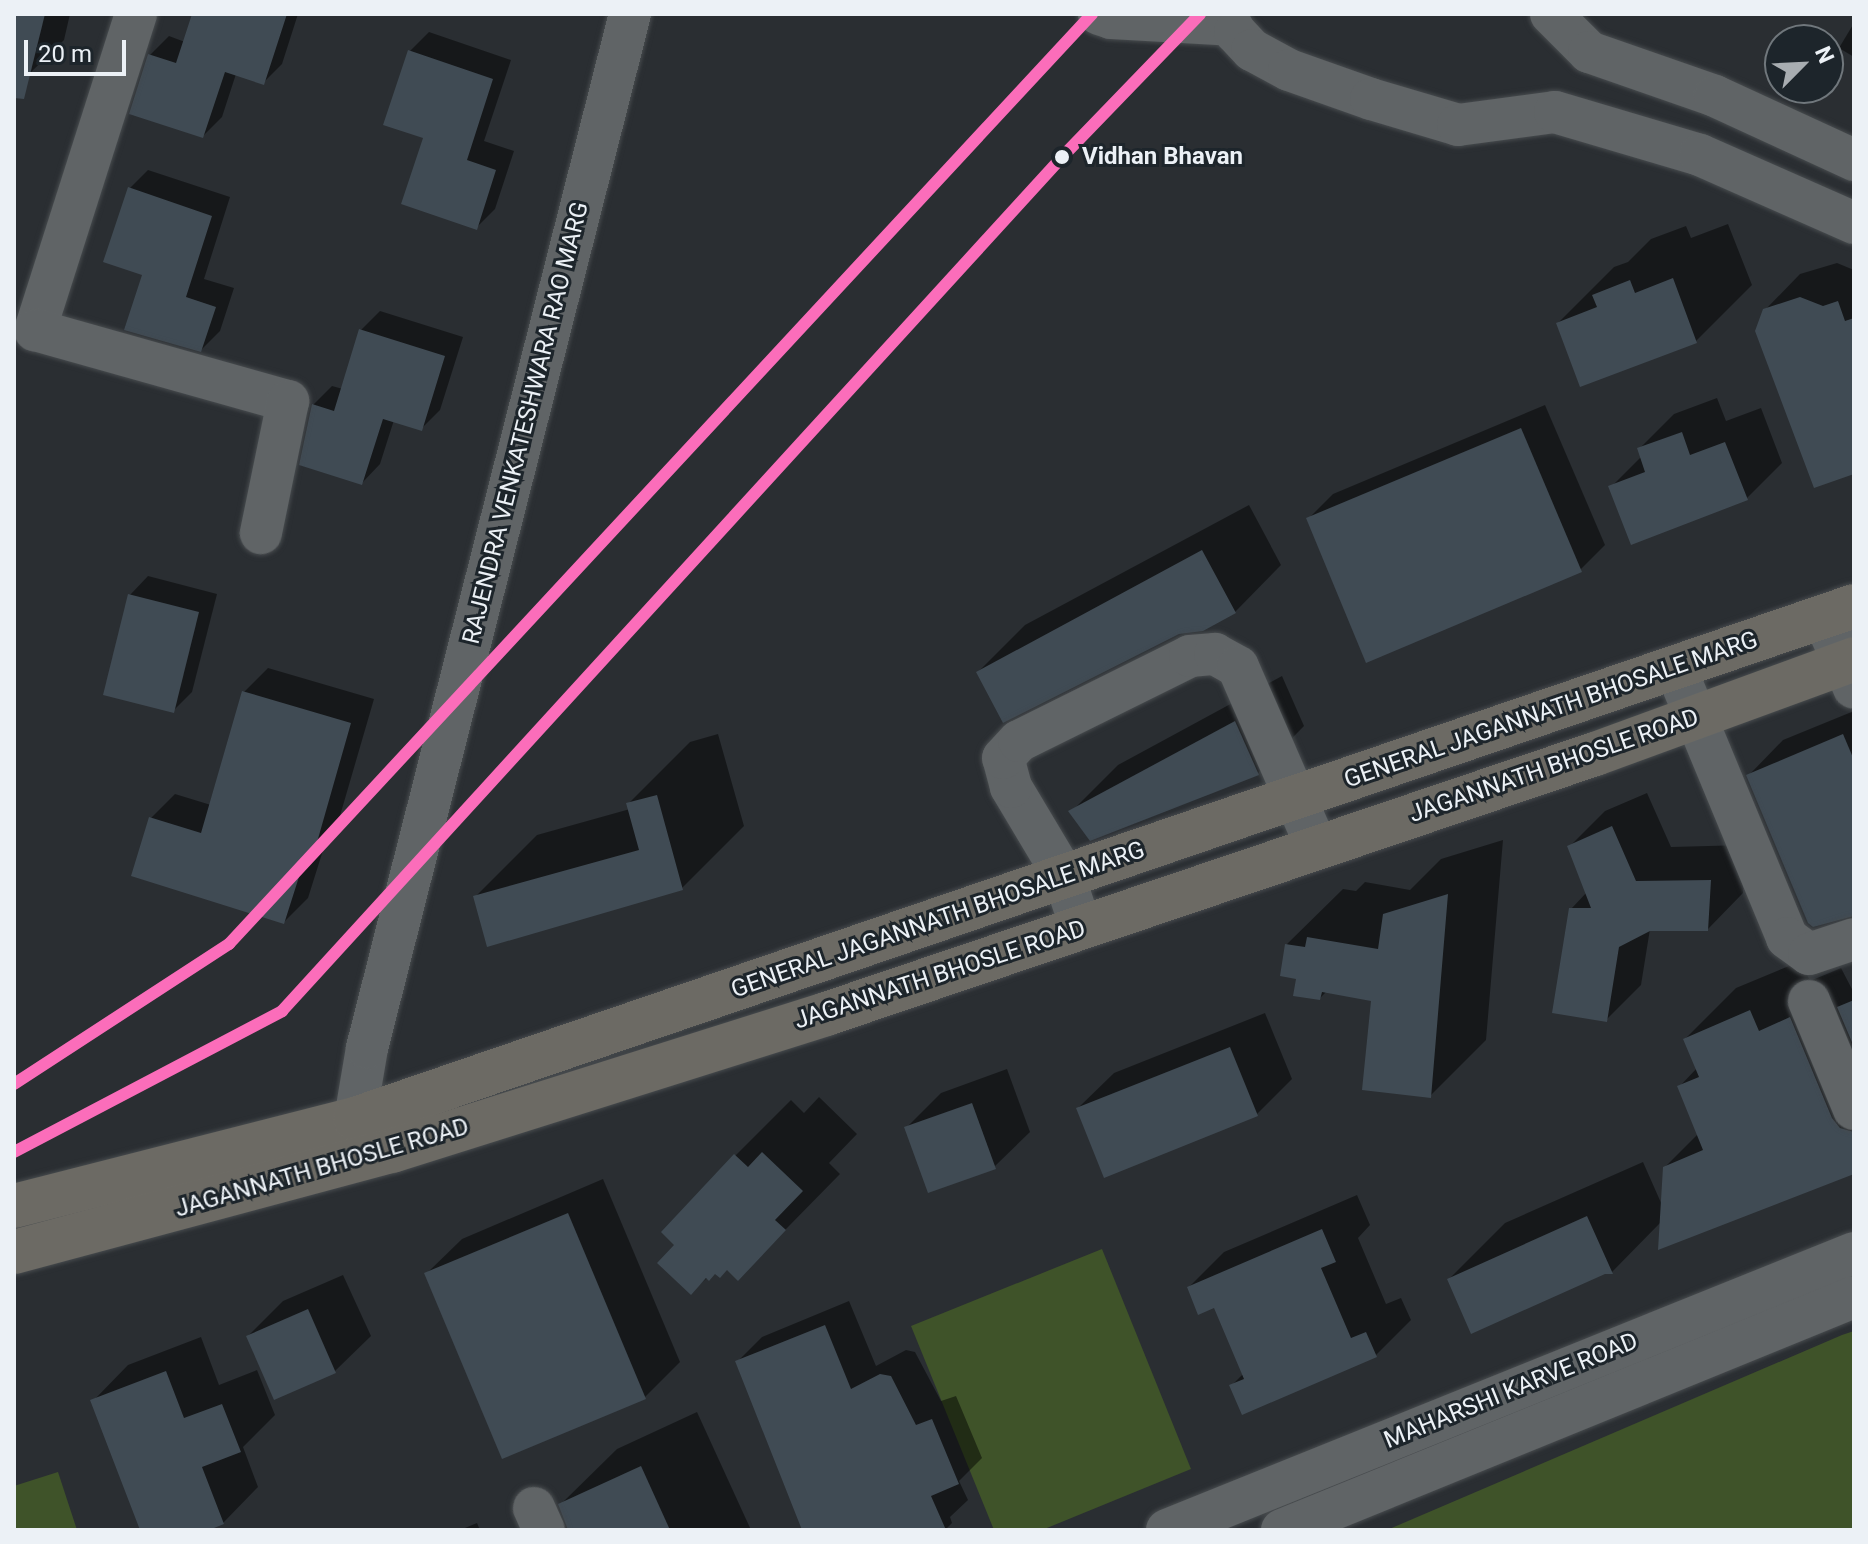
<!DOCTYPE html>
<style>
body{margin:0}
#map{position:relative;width:1868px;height:1544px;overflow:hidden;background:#2a2e32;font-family:Roboto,sans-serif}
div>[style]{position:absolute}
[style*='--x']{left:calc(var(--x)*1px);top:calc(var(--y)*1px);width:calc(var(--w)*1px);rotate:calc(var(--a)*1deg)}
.green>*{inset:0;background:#3f5329}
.shadow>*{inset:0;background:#0007}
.building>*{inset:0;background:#404b54}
.roads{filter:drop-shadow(0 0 2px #474b4e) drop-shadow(0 0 2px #474b4e)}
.minor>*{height:42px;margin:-21px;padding:0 21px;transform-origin:21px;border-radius:21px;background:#606466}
.major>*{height:44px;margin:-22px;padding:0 22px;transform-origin:22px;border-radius:22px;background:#6c6a64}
.metro-1>*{height:12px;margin:-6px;padding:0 6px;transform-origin:6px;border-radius:6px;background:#fb6dba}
.dots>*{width:22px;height:22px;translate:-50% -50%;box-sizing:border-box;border:4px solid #1d252b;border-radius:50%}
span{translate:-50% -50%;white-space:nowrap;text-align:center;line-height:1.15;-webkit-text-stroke:6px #1d252b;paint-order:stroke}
.stop-label{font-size:24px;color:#ecf1f6;font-weight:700}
.left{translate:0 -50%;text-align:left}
.street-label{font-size:24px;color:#ecf1f6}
.frame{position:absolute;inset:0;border:16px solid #ecf1f6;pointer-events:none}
.north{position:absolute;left:1764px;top:24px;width:80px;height:80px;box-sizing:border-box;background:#1d252b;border:2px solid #70777c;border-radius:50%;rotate:66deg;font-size:22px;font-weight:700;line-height:32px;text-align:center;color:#ecf1f6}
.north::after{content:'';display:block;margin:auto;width:28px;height:36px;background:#a8adb1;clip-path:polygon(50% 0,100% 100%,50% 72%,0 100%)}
.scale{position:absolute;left:24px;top:40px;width:102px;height:36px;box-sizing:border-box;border:4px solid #ecf1f6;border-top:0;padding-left:10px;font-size:24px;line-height:28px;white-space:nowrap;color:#ecf1f6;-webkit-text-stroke:6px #1d252b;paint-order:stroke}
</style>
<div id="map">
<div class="green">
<div style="clip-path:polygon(1102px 1249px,1191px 1469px,1042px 1530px,994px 1530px,911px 1326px)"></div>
<div style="clip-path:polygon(1854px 1331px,1854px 1530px,1387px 1530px,1842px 1335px)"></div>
<div style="clip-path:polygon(58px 1472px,77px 1530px,14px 1530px,14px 1486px)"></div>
</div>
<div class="shadow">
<div style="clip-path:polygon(14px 14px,70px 14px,64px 40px,28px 75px,14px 72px)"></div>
<div style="clip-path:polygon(194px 14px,298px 14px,282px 64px,263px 83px,236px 74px,222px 117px,203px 136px,150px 55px,169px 36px,185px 42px)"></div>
<div style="clip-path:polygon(1854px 23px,1854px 57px,1839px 48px)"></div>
<div style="clip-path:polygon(429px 32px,511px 60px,484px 141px,514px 151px,495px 209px,476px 228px,425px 137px,410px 51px)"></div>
<div style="clip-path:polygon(148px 170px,230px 197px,204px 279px,234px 288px,220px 331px,201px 350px,144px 274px,129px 189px)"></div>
<div style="clip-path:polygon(1728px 224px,1752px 285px,1696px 341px,1558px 323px,1614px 267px,1628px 262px,1651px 239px,1686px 226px,1691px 238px)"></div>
<div style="clip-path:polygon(1837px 263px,1854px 270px,1854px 472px,1765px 310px,1800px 274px)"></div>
<div style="clip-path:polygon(380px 311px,463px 337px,440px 410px,421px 429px,394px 420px,380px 464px,362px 483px,313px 405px,332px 386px,343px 389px,361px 330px)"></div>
<div style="clip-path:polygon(1717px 398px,1726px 421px,1761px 408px,1782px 463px,1747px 498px,1611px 487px,1642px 456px,1639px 449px,1674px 414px)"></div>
<div style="clip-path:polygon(1545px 405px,1605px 545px,1580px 570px,1308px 519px,1333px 494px)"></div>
<div style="clip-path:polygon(1249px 505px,1281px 565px,1235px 612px,1179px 633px,978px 672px,1025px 625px)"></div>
<div style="clip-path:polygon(148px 576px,217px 594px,192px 692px,173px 711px,130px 595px)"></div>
<div style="clip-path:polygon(268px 668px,374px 699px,335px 833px,325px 844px,308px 898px,284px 922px,151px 818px,175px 794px,211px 805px,244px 692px)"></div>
<div style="clip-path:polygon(1282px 676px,1304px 726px,1258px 773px,1071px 812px,1118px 765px)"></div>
<div style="clip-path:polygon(1854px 711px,1854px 915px,1748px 776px,1783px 740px)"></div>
<div style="clip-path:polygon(718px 734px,744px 826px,682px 888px,475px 897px,537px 835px,630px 809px,628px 804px,690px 742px)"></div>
<div style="clip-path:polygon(1647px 793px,1671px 847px,1745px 845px,1743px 893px,1708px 929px,1650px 929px,1641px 985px,1606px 1020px,1571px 909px,1587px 892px,1570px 846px,1605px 811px)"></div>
<div style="clip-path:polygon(1503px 840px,1486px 1040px,1430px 1096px,1373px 999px,1327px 991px,1320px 998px,1298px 977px,1287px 944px,1343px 889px,1356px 891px,1365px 882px,1410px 890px,1441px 859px)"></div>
<div style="clip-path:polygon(1801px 961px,1810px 981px,1841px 968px,1854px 993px,1854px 1171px,1661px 1222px,1612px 1272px,1449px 1279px,1505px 1223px,1643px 1162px,1662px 1205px,1664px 1168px,1699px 1133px,1679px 1087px,1697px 1068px,1685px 1039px,1736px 988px)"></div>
<div style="clip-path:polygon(1265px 1013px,1292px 1079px,1257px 1114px,1078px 1108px,1114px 1073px)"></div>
<div style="clip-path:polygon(1007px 1069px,1030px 1132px,994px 1167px,906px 1128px,941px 1093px)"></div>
<div style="clip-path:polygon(819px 1097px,857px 1134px,829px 1163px,840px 1174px,738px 1278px,727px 1268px,715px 1271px,691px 1292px,677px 1245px,735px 1156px,791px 1100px,804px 1113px)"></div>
<div style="clip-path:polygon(603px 1179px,680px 1362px,645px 1397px,504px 1457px,426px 1274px,462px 1239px)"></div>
<div style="clip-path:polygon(1357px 1195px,1370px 1225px,1358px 1238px,1386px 1304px,1401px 1298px,1411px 1320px,1376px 1355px,1231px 1386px,1244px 1373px,1215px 1305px,1189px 1287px,1224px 1252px)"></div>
<div style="clip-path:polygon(343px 1275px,371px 1336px,335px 1371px,275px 1397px,248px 1336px,283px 1301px)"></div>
<div style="clip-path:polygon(849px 1301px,876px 1366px,906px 1350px,915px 1352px,941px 1401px,956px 1396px,982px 1458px,959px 1481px,968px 1500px,950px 1517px,952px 1523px,945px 1530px,804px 1530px,737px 1362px,762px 1337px)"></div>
<div style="clip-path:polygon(201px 1337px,219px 1385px,257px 1370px,275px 1415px,243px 1447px,258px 1487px,223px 1523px,204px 1530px,142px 1530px,93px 1401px,128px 1365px)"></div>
<div style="clip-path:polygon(697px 1412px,751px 1530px,569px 1530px,561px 1504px,617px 1449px)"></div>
<div style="clip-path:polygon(477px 1523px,480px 1530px,460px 1530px)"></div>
</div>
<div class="building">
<div style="clip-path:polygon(14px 14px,45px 14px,24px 99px,14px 98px)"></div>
<div style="clip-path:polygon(192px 14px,287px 14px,264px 85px,225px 72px,203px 138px,129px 114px,148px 54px,176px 63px)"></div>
<div style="clip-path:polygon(408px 50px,493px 79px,467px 160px,496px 170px,477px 230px,401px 204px,423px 138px,383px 125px)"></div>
<div style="clip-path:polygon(128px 187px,212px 216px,186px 297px,216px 307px,201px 352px,124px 330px,142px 275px,103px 262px)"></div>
<div style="clip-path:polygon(1673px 278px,1697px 343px,1580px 387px,1556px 323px,1597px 307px,1592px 295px,1630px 280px,1635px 293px)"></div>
<div style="clip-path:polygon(1800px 297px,1823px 306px,1838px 301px,1845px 321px,1854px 318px,1854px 474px,1814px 488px,1755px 331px,1763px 309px)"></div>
<div style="clip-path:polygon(359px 329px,445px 356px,422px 431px,383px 419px,362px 485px,299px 465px,312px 404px,334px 411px)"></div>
<div style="clip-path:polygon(1521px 428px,1582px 572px,1366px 663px,1306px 518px)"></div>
<div style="clip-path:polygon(1682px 432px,1690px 455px,1725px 442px,1748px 500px,1631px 545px,1608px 486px,1645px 472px,1637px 448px)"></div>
<div style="clip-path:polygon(1202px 550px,1236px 613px,1203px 631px,1179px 634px,1003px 723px,976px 672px)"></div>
<div style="clip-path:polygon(128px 594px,199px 612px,174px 713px,103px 695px)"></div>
<div style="clip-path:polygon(242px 691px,351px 723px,312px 860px,305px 858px,284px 924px,131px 876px,149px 817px,201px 833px)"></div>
<div style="clip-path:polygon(1235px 721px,1259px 775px,1090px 841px,1068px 811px)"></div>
<div style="clip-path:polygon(1843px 734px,1854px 760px,1854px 916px,1813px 927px,1808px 923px,1746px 775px)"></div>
<div style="clip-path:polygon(657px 795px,683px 890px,487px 947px,473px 896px,639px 850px,626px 803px)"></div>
<div style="clip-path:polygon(1612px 826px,1636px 881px,1711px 880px,1708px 931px,1650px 931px,1619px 947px,1607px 1022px,1552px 1013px,1569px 908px,1591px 908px,1567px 846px)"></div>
<div style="clip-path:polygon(1448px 894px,1431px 1098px,1362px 1090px,1371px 1001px,1322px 992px,1320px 1000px,1293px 996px,1296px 979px,1280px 976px,1285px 944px,1305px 947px,1307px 937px,1378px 949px,1383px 914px)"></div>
<div style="clip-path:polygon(1854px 1000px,1854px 1047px,1837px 1007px)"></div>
<div style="clip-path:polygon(1750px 1010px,1759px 1031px,1790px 1017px,1832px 1118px,1840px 1128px,1854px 1132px,1854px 1174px,1658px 1250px,1663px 1167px,1703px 1150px,1677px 1086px,1699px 1077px,1683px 1039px)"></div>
<div style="clip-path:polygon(1230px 1047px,1258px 1116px,1104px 1178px,1076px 1108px)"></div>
<div style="clip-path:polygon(972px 1103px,996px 1169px,928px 1193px,904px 1127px)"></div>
<div style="clip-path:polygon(762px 1152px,803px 1191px,775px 1220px,786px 1230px,738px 1281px,727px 1270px,720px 1278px,715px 1274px,709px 1281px,706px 1278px,691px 1295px,657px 1263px,674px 1245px,661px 1232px,734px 1154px,748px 1167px)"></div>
<div style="clip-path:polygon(568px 1213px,646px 1399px,502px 1459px,424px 1273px)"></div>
<div style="clip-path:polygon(1587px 1216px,1613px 1274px,1605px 1274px,1471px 1334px,1447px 1279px)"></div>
<div style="clip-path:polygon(1322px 1229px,1336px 1262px,1321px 1268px,1351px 1338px,1366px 1332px,1377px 1357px,1242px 1415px,1229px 1385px,1244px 1379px,1214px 1308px,1198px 1315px,1187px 1287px)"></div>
<div style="clip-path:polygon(308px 1309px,336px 1373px,274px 1400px,246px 1336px)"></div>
<div style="clip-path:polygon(825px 1325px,851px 1389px,880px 1374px,891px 1376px,916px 1425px,932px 1419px,959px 1484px,931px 1496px,946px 1530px,802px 1530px,735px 1361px)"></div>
<div style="clip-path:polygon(166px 1371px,184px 1418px,222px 1404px,241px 1452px,202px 1467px,224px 1524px,209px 1530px,140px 1530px,90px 1400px)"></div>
<div style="clip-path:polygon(641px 1466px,670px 1530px,568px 1530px,558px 1504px)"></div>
</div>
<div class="roads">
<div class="minor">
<div style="--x:136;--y:14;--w:332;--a:107.7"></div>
<div style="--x:35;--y:330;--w:263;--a:15.7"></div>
<div style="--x:288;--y:401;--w:135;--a:101.6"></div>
<div style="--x:1099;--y:14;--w:13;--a:18"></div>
<div style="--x:1111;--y:18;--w:120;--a:3.3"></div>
<div style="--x:1225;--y:14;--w:21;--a:61"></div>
<div style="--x:1235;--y:32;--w:25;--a:47"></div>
<div style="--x:1252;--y:50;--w:42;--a:28.4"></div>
<div style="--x:1289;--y:70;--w:87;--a:19.5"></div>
<div style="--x:1371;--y:99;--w:91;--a:16.6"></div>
<div style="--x:1458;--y:125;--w:98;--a:-7.6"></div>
<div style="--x:1555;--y:112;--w:151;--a:16.5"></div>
<div style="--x:1700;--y:155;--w:168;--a:23.8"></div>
<div style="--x:1551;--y:14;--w:54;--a:45"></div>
<div style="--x:1589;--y:52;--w:133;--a:19.2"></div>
<div style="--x:1715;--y:96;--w:153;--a:24.7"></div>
<div style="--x:1823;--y:616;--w:78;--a:66.7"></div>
<div style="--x:1675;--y:667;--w:293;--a:67.5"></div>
<div style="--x:1787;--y:938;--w:27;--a:36"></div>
<div style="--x:1809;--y:954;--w:47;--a:-18.4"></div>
<div style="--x:1081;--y:928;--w:55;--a:-108.1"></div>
<div style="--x:1064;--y:876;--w:104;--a:-120.8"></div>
<div style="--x:1011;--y:787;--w:30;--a:-105"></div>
<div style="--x:1003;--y:758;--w:23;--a:-47"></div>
<div style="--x:1019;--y:741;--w:191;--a:-26.4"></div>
<div style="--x:1190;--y:656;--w:25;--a:-5"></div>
<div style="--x:1215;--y:654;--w:26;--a:29"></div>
<div style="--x:1238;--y:667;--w:197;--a:66.4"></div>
<div style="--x:1809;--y:1001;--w:117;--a:67.4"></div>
<div style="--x:358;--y:1152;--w:33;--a:-95"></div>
<div style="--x:355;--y:1119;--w:72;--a:-80.4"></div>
<div style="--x:367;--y:1048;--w:1067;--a:-75.73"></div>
<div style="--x:534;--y:1508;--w:24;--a:66"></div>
<div style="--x:1167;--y:1530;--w:741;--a:-21.96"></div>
<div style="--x:1282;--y:1530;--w:618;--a:-22.16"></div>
</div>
<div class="major">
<div style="--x:14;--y:1206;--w:352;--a:-14.3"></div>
<div style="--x:355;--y:1119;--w:1584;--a:-18.89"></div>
<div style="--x:14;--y:1252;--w:391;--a:-15"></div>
<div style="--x:392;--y:1151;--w:455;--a:-17.5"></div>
<div style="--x:826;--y:1014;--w:812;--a:-18.68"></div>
<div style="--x:1595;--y:754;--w:276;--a:-20.1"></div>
</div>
</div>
<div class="metro-1">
<div style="--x:14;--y:1084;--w:257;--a:-33.1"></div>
<div style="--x:229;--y:944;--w:1269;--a:-47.14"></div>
<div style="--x:14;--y:1152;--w:303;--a:-27.7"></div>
<div style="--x:282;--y:1011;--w:1159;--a:-47.59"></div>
<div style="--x:1064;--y:155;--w:196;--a:-46"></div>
</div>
<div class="dots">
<div style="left:1062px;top:157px;background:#ecf1f6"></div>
</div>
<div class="stop-label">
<span class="left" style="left:1082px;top:157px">Vidhan Bhavan</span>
</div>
<div class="street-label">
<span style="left:526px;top:423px;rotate:-76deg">RAJENDRA VENKATESHWARA RAO MARG</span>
<span style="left:1551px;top:710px;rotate:-19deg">GENERAL JAGANNATH BHOSALE MARG</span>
<span style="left:1554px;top:766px;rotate:-19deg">JAGANNATH BHOSLE ROAD</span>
<span style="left:938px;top:920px;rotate:-19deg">GENERAL JAGANNATH BHOSALE MARG</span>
<span style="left:940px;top:975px;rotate:-18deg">JAGANNATH BHOSLE ROAD</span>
<span style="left:322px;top:1168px;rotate:-16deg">JAGANNATH BHOSLE ROAD</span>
<span style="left:1511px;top:1391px;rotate:-22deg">MAHARSHI KARVE ROAD</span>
</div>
<div class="frame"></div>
<div class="north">N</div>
<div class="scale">20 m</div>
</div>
